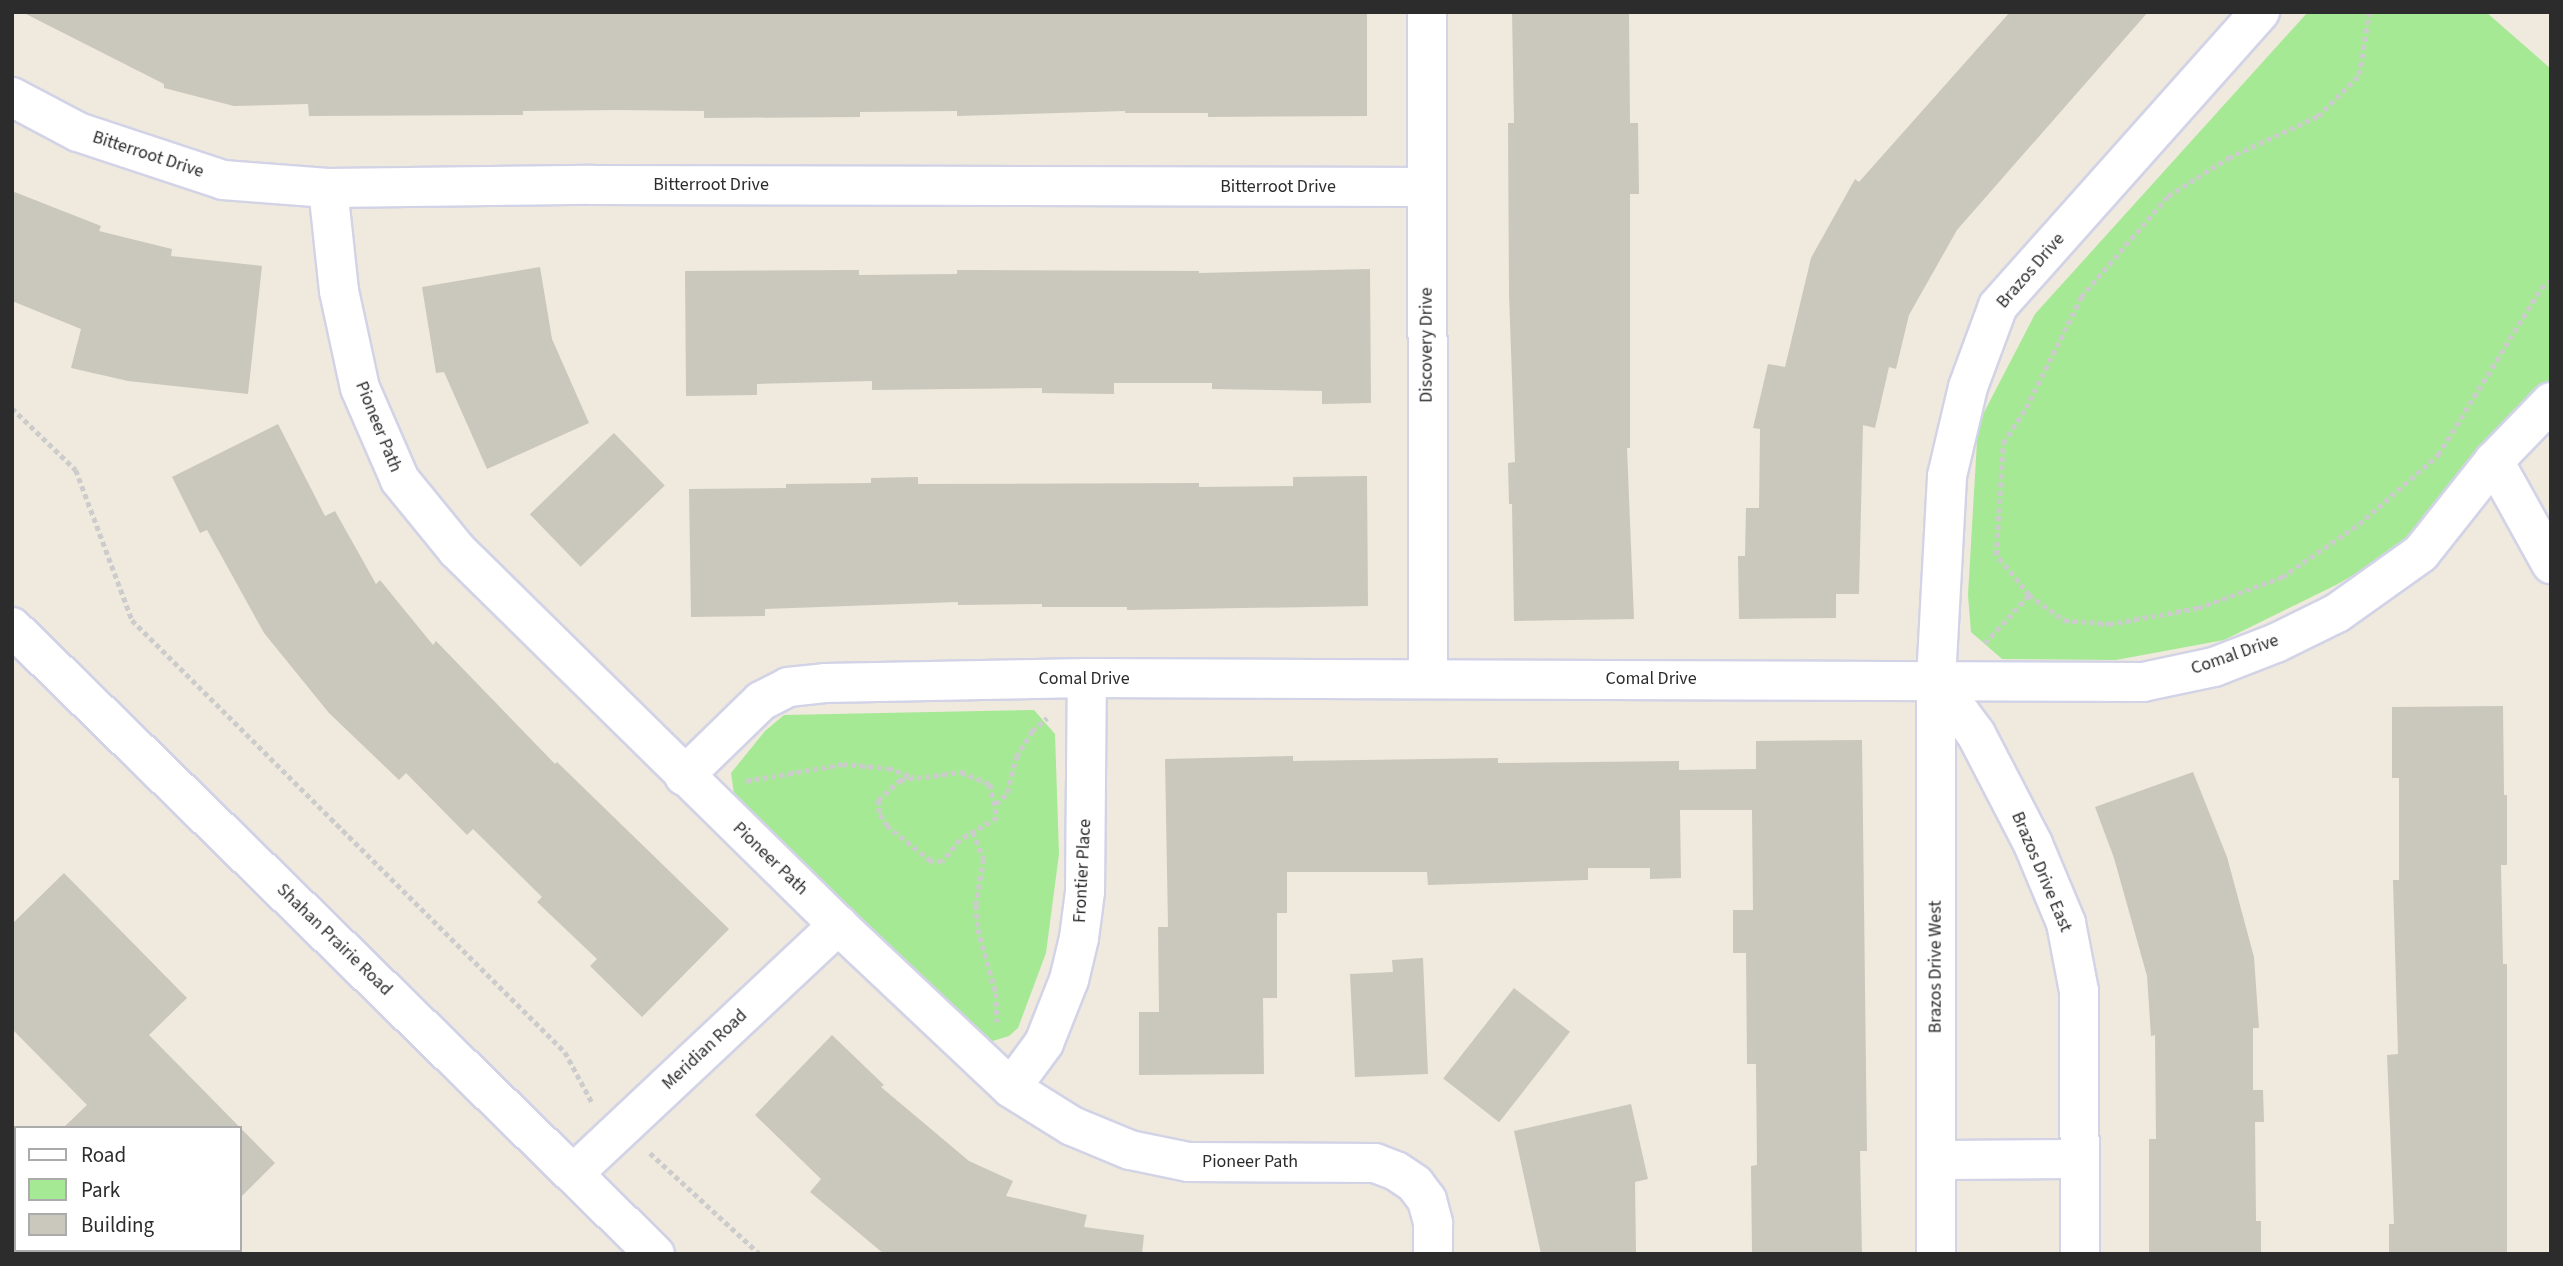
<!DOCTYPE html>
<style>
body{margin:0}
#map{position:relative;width:2563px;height:1266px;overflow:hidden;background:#efeadd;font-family:"Source Sans 3",sans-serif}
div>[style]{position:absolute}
.green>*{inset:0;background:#a5e995}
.building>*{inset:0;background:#cac7bd;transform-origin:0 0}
.path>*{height:4.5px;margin-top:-2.25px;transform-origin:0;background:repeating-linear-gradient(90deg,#ccc 0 5px,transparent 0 8.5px)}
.roads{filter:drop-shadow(2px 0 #d2d3e6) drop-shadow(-2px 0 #d2d3e6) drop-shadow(0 2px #d2d3e6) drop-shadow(0 -2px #d2d3e6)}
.street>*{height:38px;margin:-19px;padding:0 19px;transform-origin:19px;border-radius:19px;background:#fff}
.secondary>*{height:38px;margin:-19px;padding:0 19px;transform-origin:19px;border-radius:19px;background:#fff}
span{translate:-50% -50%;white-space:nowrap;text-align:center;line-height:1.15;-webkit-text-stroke:5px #fff;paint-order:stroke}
.street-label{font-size:18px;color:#2c2c2c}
.frame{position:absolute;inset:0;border:14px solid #2c2c2c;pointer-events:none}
.legend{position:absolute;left:14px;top:1126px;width:228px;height:126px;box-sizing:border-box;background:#fff;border:2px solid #ababab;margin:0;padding:9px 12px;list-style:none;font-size:21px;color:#2c2c2c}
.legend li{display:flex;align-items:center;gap:14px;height:35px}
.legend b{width:35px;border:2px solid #ababab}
</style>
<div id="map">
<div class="green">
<i style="clip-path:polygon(2308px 12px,2486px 12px,2551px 69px,2551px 379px,2445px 501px,2398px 549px,2336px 585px,2224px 640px,2116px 660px,2002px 659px,1971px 632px,1968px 595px,1978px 424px,2035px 314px)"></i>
<i style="clip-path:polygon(1034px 710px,1055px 734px,1059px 854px,1046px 953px,1018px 1028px,1009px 1036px,983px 1044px,734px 794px,731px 773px,765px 731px,784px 715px)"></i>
</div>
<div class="building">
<i style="clip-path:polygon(22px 12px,1367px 12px,1367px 116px,1208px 117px,1208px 113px,1125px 113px,1125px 111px,957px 116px,957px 111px,860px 112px,860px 117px,704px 118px,704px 111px,618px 110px,523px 111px,523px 115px,309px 116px,308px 104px,234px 106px,164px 88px,164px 84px)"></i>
<i style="clip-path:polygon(1512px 12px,1629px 12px,1630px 123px,1638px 123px,1639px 194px,1630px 194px,1630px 448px,1627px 448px,1634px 619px,1514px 621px,1512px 504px,1509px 504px,1508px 463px,1515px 462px,1509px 294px,1508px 123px,1514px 123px)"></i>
<i style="clip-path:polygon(2010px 12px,2148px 12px,1957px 230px,1909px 315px,1896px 369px,1889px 367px,1875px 428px,1863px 425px,1859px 594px,1836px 594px,1836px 618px,1739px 619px,1738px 556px,1745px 556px,1746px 508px,1759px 508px,1760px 429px,1753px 428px,1768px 364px,1785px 367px,1811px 258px,1855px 179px,1859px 182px)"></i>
<i style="clip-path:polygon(12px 191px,101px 226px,99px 231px,172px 249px,171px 256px,262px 266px,248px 394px,128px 381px,71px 368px,81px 329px,12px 301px)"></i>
<i style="clip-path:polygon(540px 267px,552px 339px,589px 423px,487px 469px,444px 372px,436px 373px,422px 287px)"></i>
<i style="clip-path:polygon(1370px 269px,1371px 403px,1322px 404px,1322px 391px,1212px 389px,1212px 383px,1114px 383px,1114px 394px,1042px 393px,1042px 388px,872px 390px,872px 381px,757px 384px,757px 395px,686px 396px,685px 271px,859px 270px,859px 275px,957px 274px,957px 270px,1199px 271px,1199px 273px)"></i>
<i style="clip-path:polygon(278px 424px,325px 516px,335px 511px,376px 584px,380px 580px,433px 645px,436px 641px,555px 764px,557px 762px,729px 929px,642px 1017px,590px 966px,597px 959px,537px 902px,542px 897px,473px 829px,467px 835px,406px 773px,399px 780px,329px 713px,264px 633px,207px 530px,200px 533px,172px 477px)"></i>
<i style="left:614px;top:433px;width:73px;height:117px;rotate:46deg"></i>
<i style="clip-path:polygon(1367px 476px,1368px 606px,1127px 610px,1127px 607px,1042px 607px,1042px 604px,958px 605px,958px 602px,765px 609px,765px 616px,691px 617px,689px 489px,786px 488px,786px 484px,871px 483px,871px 478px,918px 477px,918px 484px,1199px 483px,1199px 487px,1293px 486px,1293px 477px)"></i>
<i style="clip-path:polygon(2503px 706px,2504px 795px,2507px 795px,2507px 865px,2501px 865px,2503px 964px,2507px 964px,2507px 1254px,2389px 1254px,2389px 1224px,2394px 1224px,2387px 1055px,2398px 1054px,2393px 880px,2399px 880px,2399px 778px,2392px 778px,2392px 707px)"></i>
<i style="clip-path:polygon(1862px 740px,1867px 1151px,1860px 1151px,1862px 1254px,1752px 1254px,1751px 1166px,1757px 1165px,1756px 1064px,1747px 1064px,1746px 953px,1733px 953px,1733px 910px,1753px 910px,1752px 810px,1680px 810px,1681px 878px,1650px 879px,1650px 868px,1588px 868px,1588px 880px,1428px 885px,1427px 872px,1287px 872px,1287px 913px,1277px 913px,1277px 998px,1263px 998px,1264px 1074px,1139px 1075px,1139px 1012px,1159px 1012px,1158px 927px,1168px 927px,1165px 759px,1293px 756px,1293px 761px,1498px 758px,1498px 763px,1679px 761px,1679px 770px,1756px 769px,1756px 741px)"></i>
<i style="clip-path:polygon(2193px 772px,2227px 857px,2254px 957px,2259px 1028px,2253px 1028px,2253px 1090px,2263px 1090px,2264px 1122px,2255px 1122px,2256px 1221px,2261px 1221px,2261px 1254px,2149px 1254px,2149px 1139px,2156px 1139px,2155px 1035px,2151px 1036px,2147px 976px,2114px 858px,2095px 807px)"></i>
<i style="clip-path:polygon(64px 873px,187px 998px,149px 1035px,275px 1163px,240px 1198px,240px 1128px,63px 1128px,87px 1105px,12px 1029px,12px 924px)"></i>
<i style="clip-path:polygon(1423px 958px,1428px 1074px,1355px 1077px,1350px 974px,1393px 972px,1392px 960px)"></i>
<i style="left:1514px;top:988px;width:71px;height:115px;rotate:38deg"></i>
<i style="clip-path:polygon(832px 1035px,884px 1085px,881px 1087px,969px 1161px,1013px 1181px,1006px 1196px,1087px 1215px,1084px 1227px,1144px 1235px,1142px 1254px,884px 1254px,810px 1192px,821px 1179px,755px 1115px)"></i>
<i style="clip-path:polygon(1631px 1104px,1648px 1179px,1635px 1182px,1636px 1254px,1541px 1254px,1514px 1131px)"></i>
</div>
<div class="path">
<i style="left:12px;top:408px;width:89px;rotate:44.1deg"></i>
<i style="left:76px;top:470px;width:160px;rotate:69.5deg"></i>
<i style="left:132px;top:620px;width:612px;rotate:44.93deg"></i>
<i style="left:565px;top:1052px;width:59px;rotate:61.7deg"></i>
<i style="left:2029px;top:595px;width:52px;rotate:-129.5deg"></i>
<i style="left:1996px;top:555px;width:112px;rotate:-86.4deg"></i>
<i style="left:2003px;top:443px;width:42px;rotate:-56.7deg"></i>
<i style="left:2026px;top:408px;width:124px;rotate:-63.6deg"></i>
<i style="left:2081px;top:297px;width:133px;rotate:-49.3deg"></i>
<i style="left:2168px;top:196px;width:71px;rotate:-32.3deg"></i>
<i style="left:2228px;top:158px;width:99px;rotate:-25deg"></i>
<i style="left:2318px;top:116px;width:58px;rotate:-45deg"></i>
<i style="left:2359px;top:75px;width:64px;rotate:-81deg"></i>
<i style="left:1985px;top:643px;width:65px;rotate:-47.5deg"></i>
<i style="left:2029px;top:595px;width:43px;rotate:35.5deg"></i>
<i style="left:2064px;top:620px;width:45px;rotate:5.1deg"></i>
<i style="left:2109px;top:624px;width:90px;rotate:-10.2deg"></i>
<i style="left:2198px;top:608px;width:90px;rotate:-20.3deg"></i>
<i style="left:2282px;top:577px;width:93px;rotate:-34.5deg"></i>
<i style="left:2359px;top:524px;width:105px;rotate:-41.1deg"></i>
<i style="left:2438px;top:455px;width:196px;rotate:-58.3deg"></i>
<i style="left:2541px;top:288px;width:12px;rotate:-35deg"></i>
<i style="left:961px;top:772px;width:31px;rotate:22deg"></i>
<i style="left:990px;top:784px;width:35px;rotate:78deg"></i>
<i style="left:997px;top:818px;width:43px;rotate:149.3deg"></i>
<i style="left:960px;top:840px;width:28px;rotate:129deg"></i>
<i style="left:942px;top:862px;width:12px;rotate:-175deg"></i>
<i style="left:930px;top:861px;width:55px;rotate:-140.9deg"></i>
<i style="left:887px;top:826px;width:15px;rotate:-122deg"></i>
<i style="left:879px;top:813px;width:13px;rotate:-94deg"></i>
<i style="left:878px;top:800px;width:30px;rotate:-42deg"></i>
<i style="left:900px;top:780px;width:62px;rotate:-7.5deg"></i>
<i style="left:746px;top:781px;width:98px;rotate:-9.9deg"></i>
<i style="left:843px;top:764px;width:45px;rotate:5.1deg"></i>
<i style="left:888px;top:768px;width:27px;rotate:20deg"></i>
<i style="left:996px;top:804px;width:16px;rotate:-45deg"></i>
<i style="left:1007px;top:793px;width:37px;rotate:-76deg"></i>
<i style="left:1016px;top:757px;width:31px;rotate:-58deg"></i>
<i style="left:1032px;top:731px;width:20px;rotate:-41deg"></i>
<i style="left:973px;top:832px;width:29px;rotate:68deg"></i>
<i style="left:984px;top:859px;width:47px;rotate:99.9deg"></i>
<i style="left:976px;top:905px;width:24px;rotate:85deg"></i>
<i style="left:978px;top:929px;width:66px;rotate:74.3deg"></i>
<i style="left:996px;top:993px;width:29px;rotate:88deg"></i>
<i style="left:650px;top:1153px;width:149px;rotate:42.6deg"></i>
</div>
<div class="roads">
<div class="street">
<i style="left:1427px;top:12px;width:667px;rotate:89.91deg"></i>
<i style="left:12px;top:97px;width:75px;rotate:27.9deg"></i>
<i style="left:78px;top:132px;width:153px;rotate:18.3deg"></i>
<i style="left:223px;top:180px;width:105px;rotate:4.4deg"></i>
<i style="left:328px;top:188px;width:263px;rotate:-0.7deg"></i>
<i style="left:591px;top:185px;width:836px;rotate:0.14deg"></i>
<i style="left:328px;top:188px;width:104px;rotate:83.9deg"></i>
<i style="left:339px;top:291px;width:99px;rotate:77.8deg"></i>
<i style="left:360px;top:388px;width:100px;rotate:66.5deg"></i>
<i style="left:400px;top:480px;width:90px;rotate:50.8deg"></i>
<i style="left:457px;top:550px;width:535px;rotate:44.55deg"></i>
<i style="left:838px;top:925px;width:238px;rotate:43.3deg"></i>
<i style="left:1011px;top:1088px;width:72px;rotate:31.9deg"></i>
<i style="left:1072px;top:1126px;width:63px;rotate:22.5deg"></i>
<i style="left:1130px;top:1150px;width:59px;rotate:11.7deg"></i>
<i style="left:1188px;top:1162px;width:187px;rotate:0.3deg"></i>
<i style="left:1375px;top:1163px;width:22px;rotate:21deg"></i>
<i style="left:1396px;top:1171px;width:23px;rotate:34deg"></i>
<i style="left:1415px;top:1184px;width:20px;rotate:53deg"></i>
<i style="left:1427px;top:1200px;width:24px;rotate:75deg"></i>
<i style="left:1433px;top:1223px;width:31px;rotate:90deg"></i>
<i style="left:2494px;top:461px;width:118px;rotate:61deg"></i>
<i style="left:1936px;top:680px;width:67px;rotate:53.5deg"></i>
<i style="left:1976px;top:734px;width:124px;rotate:62.6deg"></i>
<i style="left:2033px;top:844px;width:86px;rotate:67.3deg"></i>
<i style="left:2066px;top:923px;width:69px;rotate:79.2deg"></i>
<i style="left:2079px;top:991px;width:263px;rotate:89.8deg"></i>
<i style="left:684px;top:776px;width:107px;rotate:-44.2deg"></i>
<i style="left:761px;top:701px;width:30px;rotate:-27deg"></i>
<i style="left:788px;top:687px;width:37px;rotate:-6deg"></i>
<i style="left:825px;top:683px;width:262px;rotate:-1.1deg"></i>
<i style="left:1087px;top:678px;width:1056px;rotate:0.22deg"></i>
<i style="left:2143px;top:682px;width:73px;rotate:-11.9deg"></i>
<i style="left:2214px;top:667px;width:66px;rotate:-21.2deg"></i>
<i style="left:2276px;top:643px;width:68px;rotate:-26.2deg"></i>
<i style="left:2337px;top:613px;width:103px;rotate:-35.5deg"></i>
<i style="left:2421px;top:553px;width:117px;rotate:-51.6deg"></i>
<i style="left:2494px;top:461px;width:82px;rotate:-46deg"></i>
<i style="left:1011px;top:1088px;width:56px;rotate:-53.7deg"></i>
<i style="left:1044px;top:1043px;width:68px;rotate:-68.4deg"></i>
<i style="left:1069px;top:980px;width:43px;rotate:-76.6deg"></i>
<i style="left:1079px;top:938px;width:46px;rotate:-82.6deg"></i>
<i style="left:1085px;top:892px;width:214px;rotate:-89.5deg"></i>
<i style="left:1936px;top:1160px;width:144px;rotate:-0.4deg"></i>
<i style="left:573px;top:1174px;width:364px;rotate:-43.2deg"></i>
<i style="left:1936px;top:1254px;width:574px;rotate:-90deg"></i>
<i style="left:1936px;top:680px;width:204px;rotate:-86.9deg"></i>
<i style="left:1947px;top:476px;width:91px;rotate:-76.7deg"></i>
<i style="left:1968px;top:387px;width:86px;rotate:-69.7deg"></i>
<i style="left:1998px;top:306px;width:394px;rotate:-48.3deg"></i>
</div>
<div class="secondary">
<i style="left:12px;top:627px;width:898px;rotate:44.28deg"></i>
</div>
</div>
<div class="street-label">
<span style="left:148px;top:155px;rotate:18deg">Bitterroot Drive</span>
<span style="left:711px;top:185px">Bitterroot Drive</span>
<span style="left:1278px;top:187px">Bitterroot Drive</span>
<span style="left:2031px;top:271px;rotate:-49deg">Brazos Drive</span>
<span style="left:1427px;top:345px;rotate:-90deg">Discovery Drive</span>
<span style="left:378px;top:427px;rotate:68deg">Pioneer Path</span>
<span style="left:2235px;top:655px;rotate:-19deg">Comal Drive</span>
<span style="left:1084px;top:679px">Comal Drive</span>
<span style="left:1651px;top:679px">Comal Drive</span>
<span style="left:770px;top:859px;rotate:44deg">Pioneer Path</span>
<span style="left:1083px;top:871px;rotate:-87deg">Frontier Place</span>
<span style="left:2041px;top:872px;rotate:67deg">Brazos Drive East</span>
<span style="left:334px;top:940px;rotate:44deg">Shahan Prairie Road</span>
<span style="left:1936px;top:967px;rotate:-90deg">Brazos Drive West</span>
<span style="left:705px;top:1050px;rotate:-43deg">Meridian Road</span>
<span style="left:1250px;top:1162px">Pioneer Path</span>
</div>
<div class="frame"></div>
<ul class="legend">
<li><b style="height:9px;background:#fff"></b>Road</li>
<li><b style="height:19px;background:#a5e995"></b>Park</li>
<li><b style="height:19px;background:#cac7bd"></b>Building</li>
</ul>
</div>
